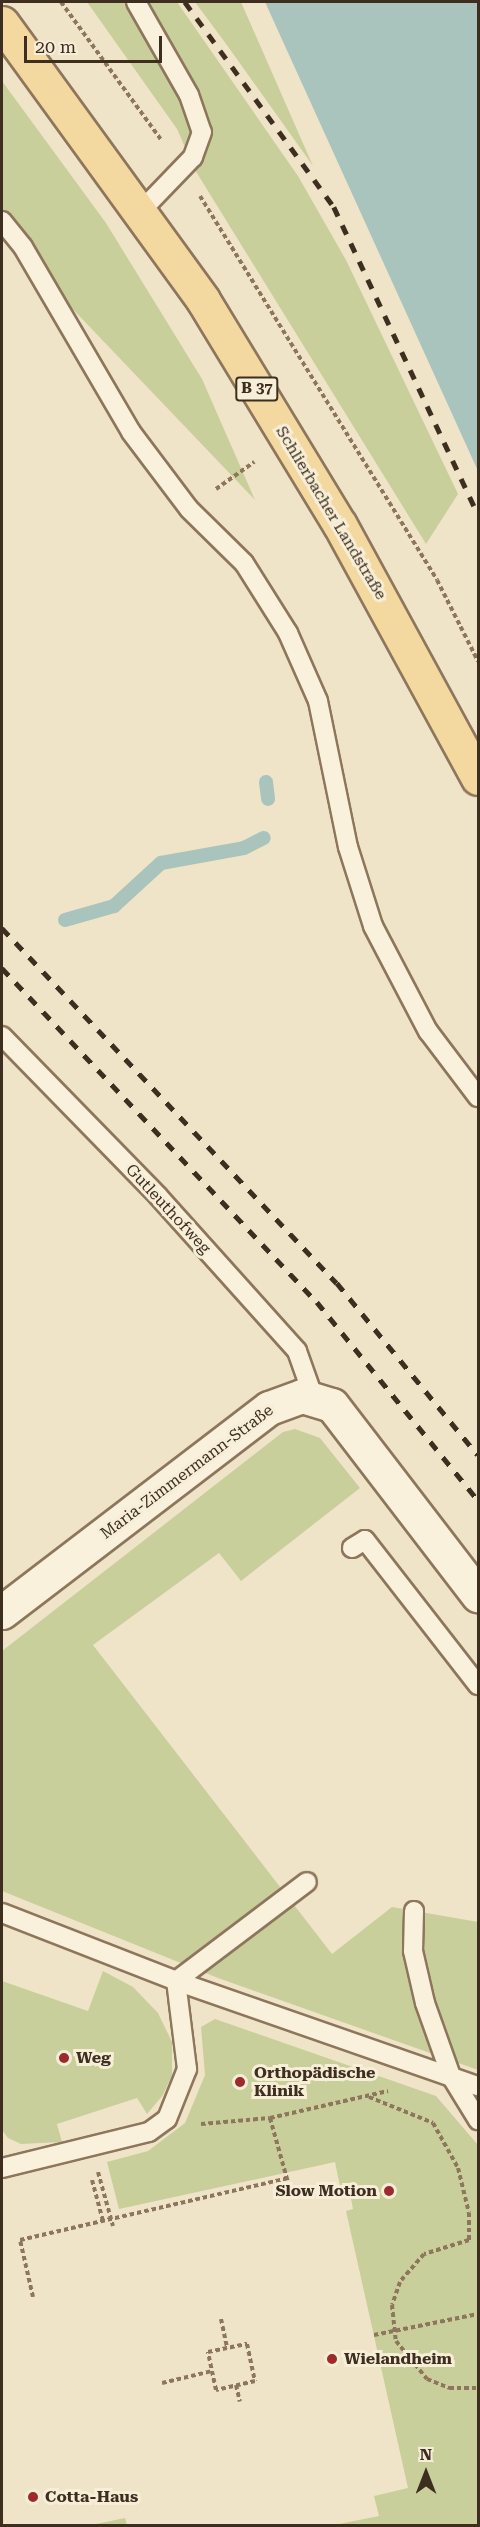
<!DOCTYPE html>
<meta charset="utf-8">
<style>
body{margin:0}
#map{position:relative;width:480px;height:2527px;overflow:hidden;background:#f0e4c8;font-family:"Roboto Serif",serif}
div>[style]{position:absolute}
.green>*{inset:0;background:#c9cf9b}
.water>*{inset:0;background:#a9c4bc}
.stream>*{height:14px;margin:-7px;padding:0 7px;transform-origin:7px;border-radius:7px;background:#a9c4bc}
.path>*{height:4px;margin-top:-2px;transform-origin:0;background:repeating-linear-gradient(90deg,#8d765c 0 4.5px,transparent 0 7.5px)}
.roads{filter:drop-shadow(2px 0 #8d765c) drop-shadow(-2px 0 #8d765c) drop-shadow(0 2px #8d765c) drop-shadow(0 -2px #8d765c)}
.service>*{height:18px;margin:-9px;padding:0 9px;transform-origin:9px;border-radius:9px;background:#faf1dc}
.minor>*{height:33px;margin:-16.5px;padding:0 16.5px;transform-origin:16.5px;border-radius:16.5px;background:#faf1dc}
.primary>*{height:33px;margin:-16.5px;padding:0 16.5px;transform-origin:16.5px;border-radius:16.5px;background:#f3d9a0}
.rail>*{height:4.5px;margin-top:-2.25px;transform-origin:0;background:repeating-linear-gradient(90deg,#3d2e20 0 10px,transparent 0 20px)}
.path-bridge>*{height:4px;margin-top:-2px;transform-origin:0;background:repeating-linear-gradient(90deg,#8d765c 0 4.5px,transparent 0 7.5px)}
.dots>*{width:16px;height:16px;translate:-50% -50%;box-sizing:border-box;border:3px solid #f7eed8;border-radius:50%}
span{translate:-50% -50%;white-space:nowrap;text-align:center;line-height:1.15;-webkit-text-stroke:6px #f7eed8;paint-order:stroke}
.shield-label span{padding:2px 4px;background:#f7eed8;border:2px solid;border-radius:4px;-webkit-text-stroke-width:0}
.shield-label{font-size:15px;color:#3d2e20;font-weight:700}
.street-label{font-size:16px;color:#3d2e20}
.poi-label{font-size:16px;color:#3d2e20;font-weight:700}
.left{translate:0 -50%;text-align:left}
.right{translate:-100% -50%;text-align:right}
.frame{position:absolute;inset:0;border:3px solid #3d2e20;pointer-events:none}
.north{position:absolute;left:396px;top:2443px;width:60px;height:60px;-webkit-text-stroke:4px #f7eed8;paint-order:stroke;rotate:0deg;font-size:16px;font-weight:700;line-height:24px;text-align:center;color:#3d2e20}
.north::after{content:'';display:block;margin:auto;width:21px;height:27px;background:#3d2e20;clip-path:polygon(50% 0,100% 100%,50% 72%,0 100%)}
.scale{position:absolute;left:24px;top:36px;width:138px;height:27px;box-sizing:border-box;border:3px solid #3d2e20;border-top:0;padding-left:8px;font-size:18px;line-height:21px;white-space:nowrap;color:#3d2e20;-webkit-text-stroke:4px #f7eed8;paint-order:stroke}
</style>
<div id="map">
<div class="green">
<i style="clip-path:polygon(87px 2px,177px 2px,298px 176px,346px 260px,458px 494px,426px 544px,195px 170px,177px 129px)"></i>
<i style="clip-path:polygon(195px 2px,241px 2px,313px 166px,229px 48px)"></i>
<i style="clip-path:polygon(2px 81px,106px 223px,202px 379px,255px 500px,2px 235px)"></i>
<i style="clip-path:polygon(295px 1429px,320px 1438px,360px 1488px,241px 1581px,219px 1553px,93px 1645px,332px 1954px,392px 1907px,478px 1922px,478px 2070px,218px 1978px,2px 1891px,2px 1651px,283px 1432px)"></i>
<i style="clip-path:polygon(103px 1971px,133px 1987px,158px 2013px,172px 2042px,172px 2075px,163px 2095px,147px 2114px,137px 2098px,57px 2124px,62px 2142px,21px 2144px,8px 2138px,2px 2130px,2px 1981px,88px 2011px)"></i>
<i style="clip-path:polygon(215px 2019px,436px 2096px,478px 2145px,478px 2525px,334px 2525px,379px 2516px,374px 2496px,408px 2488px,346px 2211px,353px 2209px,350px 2194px,342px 2196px,335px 2162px,119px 2209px,107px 2162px,148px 2151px,185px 2123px,205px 2075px,201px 2027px)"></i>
<i style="clip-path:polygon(125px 2518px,127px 2525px,91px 2525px)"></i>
</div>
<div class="water">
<i style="clip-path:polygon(265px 2px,478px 2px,478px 471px)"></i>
</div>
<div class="stream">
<i style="left:266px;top:782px;width:17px;rotate:83deg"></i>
<i style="left:65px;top:920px;width:51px;rotate:-15.9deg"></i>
<i style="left:114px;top:906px;width:64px;rotate:-42.5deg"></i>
<i style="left:161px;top:863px;width:84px;rotate:-10.2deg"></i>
<i style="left:244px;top:848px;width:22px;rotate:-27deg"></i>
</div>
<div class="path">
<i style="left:61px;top:2px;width:172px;rotate:54deg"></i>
<i style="left:200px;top:196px;width:451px;rotate:58.3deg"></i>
<i style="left:437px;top:580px;width:91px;rotate:63.2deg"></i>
<i style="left:216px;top:489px;width:47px;rotate:-35.4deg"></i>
<i style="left:369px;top:2097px;width:69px;rotate:22.1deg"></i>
<i style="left:433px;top:2123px;width:51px;rotate:60.9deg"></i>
<i style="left:458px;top:2168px;width:46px;rotate:76.3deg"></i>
<i style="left:469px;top:2213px;width:27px;rotate:90deg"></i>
<i style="left:469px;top:2240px;width:47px;rotate:162.7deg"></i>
<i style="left:424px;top:2254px;width:37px;rotate:131deg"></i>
<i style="left:400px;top:2282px;width:24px;rotate:109deg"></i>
<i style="left:392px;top:2305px;width:36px;rotate:84deg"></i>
<i style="left:396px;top:2341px;width:49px;rotate:50.8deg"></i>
<i style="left:427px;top:2379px;width:24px;rotate:22deg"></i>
<i style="left:449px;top:2388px;width:29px"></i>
<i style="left:270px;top:2118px;width:71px;rotate:74.4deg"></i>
<i style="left:201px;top:2124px;width:69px;rotate:-5deg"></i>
<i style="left:270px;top:2118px;width:121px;rotate:-12.9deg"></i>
<i style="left:92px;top:2180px;width:42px;rotate:75deg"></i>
<i style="left:33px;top:2297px;width:58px;rotate:-102.8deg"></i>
<i style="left:20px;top:2240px;width:275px;rotate:-13deg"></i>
<i style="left:221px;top:2319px;width:30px;rotate:78deg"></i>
<i style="left:374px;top:2335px;width:106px;rotate:-11.4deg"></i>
<i style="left:247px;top:2344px;width:38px;rotate:78deg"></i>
<i style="left:255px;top:2381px;width:40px;rotate:167deg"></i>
<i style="left:216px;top:2390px;width:39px;rotate:-102deg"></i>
<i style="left:208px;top:2352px;width:40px;rotate:-12deg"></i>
<i style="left:162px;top:2383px;width:51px;rotate:-13.5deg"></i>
<i style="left:236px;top:2385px;width:17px;rotate:77deg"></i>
</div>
<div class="roads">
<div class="service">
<i style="left:136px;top:2px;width:107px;rotate:60.3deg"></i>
<i style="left:189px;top:95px;width:39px;rotate:71deg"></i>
<i style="left:202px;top:132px;width:27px;rotate:110deg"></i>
<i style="left:193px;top:157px;width:75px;rotate:133.9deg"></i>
<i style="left:2px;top:221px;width:33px;rotate:51deg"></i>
<i style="left:23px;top:247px;width:214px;rotate:59.7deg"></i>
<i style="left:131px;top:432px;width:96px;rotate:53deg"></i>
<i style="left:189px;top:509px;width:77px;rotate:44.5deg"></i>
<i style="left:244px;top:563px;width:83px;rotate:57.8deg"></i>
<i style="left:288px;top:633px;width:74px;rotate:66.2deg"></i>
<i style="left:318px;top:701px;width:149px;rotate:78.4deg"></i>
<i style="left:348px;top:847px;width:83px;rotate:72.4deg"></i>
<i style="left:373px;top:926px;width:119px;rotate:62.4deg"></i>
<i style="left:428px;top:1031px;width:83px;rotate:52.9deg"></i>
<i style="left:2px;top:1036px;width:223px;rotate:45.7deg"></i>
<i style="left:158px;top:1196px;width:208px;rotate:48.1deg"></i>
<i style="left:297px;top:1351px;width:48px;rotate:70.4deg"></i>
<i style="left:352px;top:1548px;width:15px;rotate:-32deg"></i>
<i style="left:365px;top:1540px;width:184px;rotate:52.1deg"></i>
<i style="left:414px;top:1911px;width:40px;rotate:91.4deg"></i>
<i style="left:413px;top:1951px;width:53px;rotate:77deg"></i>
<i style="left:425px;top:2003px;width:77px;rotate:70.4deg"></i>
<i style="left:451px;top:2076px;width:52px;rotate:58.5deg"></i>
<i style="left:2px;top:1913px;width:187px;rotate:21.3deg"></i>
<i style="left:176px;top:1981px;width:320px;rotate:19.2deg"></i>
<i style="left:176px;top:1981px;width:164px;rotate:-37.1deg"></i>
<i style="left:2px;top:2168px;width:151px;rotate:-13.8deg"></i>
<i style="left:149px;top:2132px;width:22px;rotate:-36deg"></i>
<i style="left:167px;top:2119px;width:54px;rotate:-68.2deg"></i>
<i style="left:187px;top:2069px;width:89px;rotate:-97.1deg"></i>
</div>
<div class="minor">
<i style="left:2px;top:1612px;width:336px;rotate:-37.4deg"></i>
<i style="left:269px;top:1408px;width:35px;rotate:-20deg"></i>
<i style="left:302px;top:1396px;width:31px;rotate:17deg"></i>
<i style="left:332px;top:1405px;width:240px;rotate:52.5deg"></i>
</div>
<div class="primary">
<i style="left:2px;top:23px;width:342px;rotate:54deg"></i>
<i style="left:203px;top:300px;width:263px;rotate:58.7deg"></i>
<i style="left:340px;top:525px;width:288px;rotate:61.4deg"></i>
</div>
</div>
<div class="rail">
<i style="left:185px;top:2px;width:253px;rotate:54deg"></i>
<i style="left:334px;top:207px;width:340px;rotate:64.9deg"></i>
<i style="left:2px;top:928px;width:488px;rotate:46.7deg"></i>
<i style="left:337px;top:1283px;width:222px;rotate:50.7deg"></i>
<i style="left:2px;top:968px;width:459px;rotate:46.7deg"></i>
<i style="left:317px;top:1302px;width:255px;rotate:50.9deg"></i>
</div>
<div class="path-bridge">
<i style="left:98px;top:2172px;width:56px;rotate:74.5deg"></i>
</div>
<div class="dots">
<i style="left:64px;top:2058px;background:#9e2a2b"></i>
<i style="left:240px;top:2082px;background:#9e2a2b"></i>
<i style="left:389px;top:2191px;background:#9e2a2b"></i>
<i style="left:332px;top:2359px;background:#9e2a2b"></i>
<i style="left:33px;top:2497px;background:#9e2a2b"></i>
</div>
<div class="shield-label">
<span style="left:257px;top:389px">B 37</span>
</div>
<div class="street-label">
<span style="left:331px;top:513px;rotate:59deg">Schlierbacher Landstraße</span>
<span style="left:168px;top:1209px;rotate:47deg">Gutleuthofweg</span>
<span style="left:187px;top:1472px;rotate:-37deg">Maria-Zimmermann-Straße</span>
</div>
<div class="poi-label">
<span class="left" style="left:76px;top:2058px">Weg</span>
<span class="left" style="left:254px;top:2082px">Orthopädische<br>Klinik</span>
<span class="right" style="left:377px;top:2191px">Slow Motion</span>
<span class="left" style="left:344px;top:2359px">Wielandheim</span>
<span class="left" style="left:45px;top:2497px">Cotta-Haus</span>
</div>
<div class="frame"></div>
<div class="north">N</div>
<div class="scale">20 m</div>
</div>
